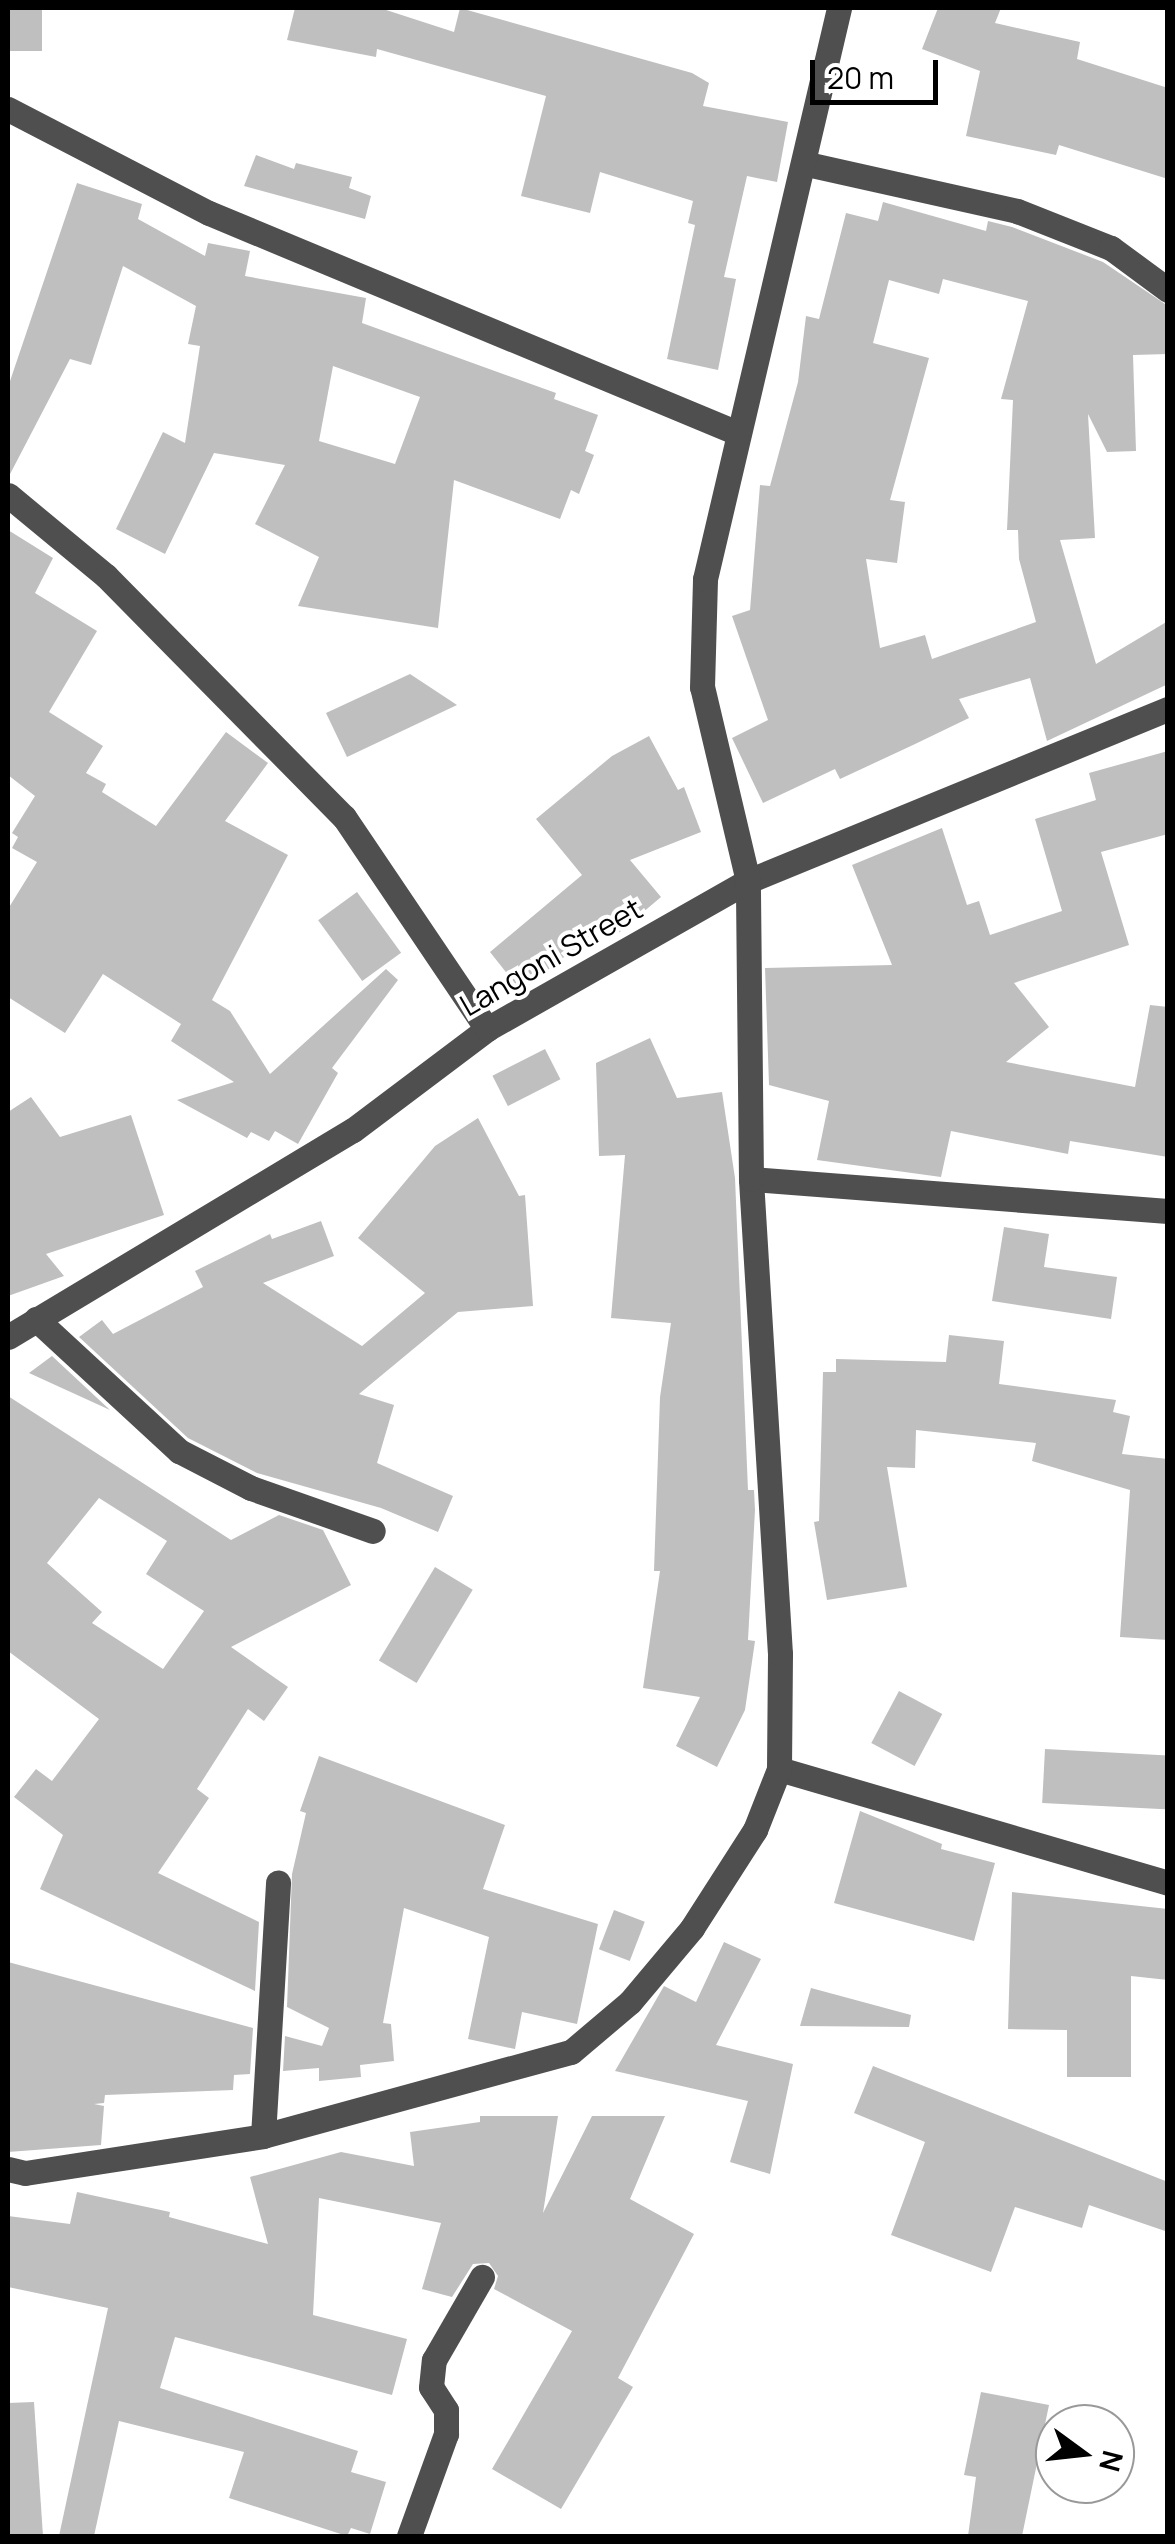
<!DOCTYPE html>
<style>
body{margin:0}
#map{position:relative;width:1175px;height:2544px;overflow:hidden;background:#fff;font-family:Manrope,sans-serif}
div>[style]{position:absolute}
.building>*{inset:0;background:#bfbfbf;transform-origin:0 0}
.minor>*{height:25px;margin:-12.5px;padding:0 12.5px;transform-origin:12.5px;border-radius:12.5px;background:#4f4f4f}
span{translate:-50% -50%;white-space:nowrap;text-align:center;line-height:1.15;-webkit-text-stroke:8px #fff;paint-order:stroke}
.street-label{font-size:30px;color:#000}
.frame{position:absolute;inset:0;border:10px solid #000;pointer-events:none}
.north{position:absolute;left:1035px;top:2404px;width:100px;height:100px;box-sizing:border-box;background:#fff;border:2px solid #999;border-radius:50%;rotate:105deg;font-size:28px;font-weight:700;line-height:40px;text-align:center;color:#000}
.north::after{content:'';display:block;margin:auto;width:35px;height:45px;background:#000;clip-path:polygon(50% 0,100% 100%,50% 72%,0 100%)}
.scale{position:absolute;left:810px;top:60px;width:128px;height:45px;box-sizing:border-box;border:5px solid #000;border-top:0;padding-left:12px;font-size:30px;line-height:35px;white-space:nowrap;color:#000;-webkit-text-stroke:8px #fff;paint-order:stroke}
</style>
<div id="map">
<div class="building">
<i style="left:8px;top:8px;width:34px;height:43px"></i>
<i style="clip-path:polygon(295px 8px,380px 8px,454px 32px,460px 8px,692px 73px,709px 83px,703px 106px,788px 122px,777px 182px,747px 176px,724px 277px,736px 279px,718px 370px,667px 359px,695px 225px,688px 223px,693px 201px,600px 172px,590px 213px,521px 196px,546px 96px,377px 49px,376px 57px,287px 40px)"></i>
<i style="clip-path:polygon(938px 8px,1001px 8px,995px 23px,1080px 42px,1077px 59px,1168px 88px,1168px 179px,1059px 145px,1056px 155px,966px 136px,980px 71px,922px 49px)"></i>
<i style="clip-path:polygon(256px 155px,294px 169px,296px 163px,352px 177px,349px 188px,371px 196px,365px 219px,244px 186px)"></i>
<i style="clip-path:polygon(evenodd,77px 183px,142px 204px,138px 219px,205px 256px,208px 243px,250px 251px,245px 276px,366px 298px,362px 323px,556px 393px,554px 399px,598px 415px,585px 451px,594px 455px,579px 494px,571px 490px,560px 519px,454px 480px,438px 628px,298px 606px,319px 557px,255px 524px,285px 465px,214px 453px,165px 554px,116px 529px,163px 432px,185px 443px,200px 346px,188px 344px,196px 306px,123px 266px,91px 365px,70px 359px,8px 478px,8px 387px,77px 183px,333px 366px,420px 397px,395px 464px,319px 441px,333px 366px)"></i>
<i style="clip-path:polygon(evenodd,883px 202px,986px 231px,988px 221px,1012px 227px,1103px 262px,1168px 306px,1168px 354px,1133px 355px,1136px 451px,1107px 452px,1088px 414px,1095px 538px,1060px 540px,1096px 664px,1168px 621px,1168px 684px,1047px 741px,1030px 678px,959px 699px,969px 718px,913px 745px,840px 779px,835px 769px,763px 803px,732px 738px,768px 720px,732px 616px,750px 610px,760px 485px,770px 486px,798px 382px,806px 316px,819px 319px,846px 213px,878px 221px,883px 202px,943px 279px,1028px 301px,1001px 399px,1013px 400px,1007px 530px,1018px 530px,1019px 559px,1036px 622px,932px 659px,925px 635px,880px 648px,866px 559px,897px 563px,905px 502px,890px 500px,929px 358px,873px 343px,889px 280px,939px 294px,943px 279px)"></i>
<i style="clip-path:polygon(8px 530px,53px 558px,35px 593px,97px 631px,49px 712px,103px 746px,86px 773px,106px 784px,102px 792px,156px 826px,226px 732px,268px 763px,225px 821px,288px 855px,212px 1000px,230px 1011px,270px 1074px,386px 969px,398px 980px,332px 1068px,338px 1073px,298px 1144px,275px 1131px,269px 1141px,251px 1132px,247px 1138px,177px 1100px,234px 1082px,171px 1041px,181px 1024px,103px 974px,65px 1033px,8px 997px,8px 909px,37px 862px,12px 848px,18px 837px,12px 833px,35px 796px,8px 775px)"></i>
<i style="clip-path:polygon(410px 674px,457px 705px,347px 757px,326px 713px)"></i>
<i style="clip-path:polygon(649px 736px,678px 790px,684px 787px,701px 832px,630px 860px,661px 897px,615px 936px,606px 924px,521px 991px,490px 952px,582px 875px,536px 819px,612px 756px)"></i>
<i style="clip-path:polygon(1168px 751px,1168px 834px,1101px 852px,1129px 945px,1014px 983px,1049px 1027px,1006px 1062px,1135px 1087px,1150px 1005px,1168px 1007px,1168px 1157px,1070px 1141px,1068px 1154px,951px 1131px,941px 1177px,817px 1160px,829px 1101px,769px 1085px,765px 968px,892px 965px,852px 865px,942px 828px,967px 905px,979px 901px,990px 935px,1062px 911px,1035px 819px,1096px 800px,1089px 773px)"></i>
<i style="left:357px;top:892px;width:75px;height:48px;rotate:54deg"></i>
<i style="clip-path:polygon(650px 1038px,677px 1098px,722px 1092px,735px 1178px,748px 1490px,754px 1490px,755px 1510px,748px 1640px,755px 1641px,745px 1710px,717px 1767px,676px 1746px,700px 1697px,643px 1688px,660px 1571px,654px 1571px,660px 1397px,671px 1323px,611px 1318px,625px 1155px,599px 1156px,596px 1063px)"></i>
<i style="left:545px;top:1049px;width:34px;height:59px;rotate:63deg"></i>
<i style="clip-path:polygon(31px 1097px,60px 1137px,131px 1115px,164px 1215px,46px 1254px,64px 1276px,8px 1296px,8px 1112px)"></i>
<i style="clip-path:polygon(478px 1118px,519px 1196px,525px 1195px,533px 1306px,458px 1312px,359px 1394px,394px 1405px,377px 1463px,453px 1496px,438px 1532px,381px 1508px,257px 1473px,188px 1438px,79px 1337px,102px 1320px,113px 1334px,203px 1287px,195px 1271px,270px 1234px,272px 1239px,321px 1221px,334px 1256px,263px 1283px,362px 1346px,425px 1293px,358px 1238px,435px 1146px)"></i>
<i style="clip-path:polygon(1004px 1227px,1049px 1234px,1044px 1267px,1117px 1277px,1111px 1319px,992px 1301px)"></i>
<i style="clip-path:polygon(949px 1335px,1004px 1341px,999px 1384px,1116px 1400px,1113px 1412px,1130px 1416px,1122px 1454px,1168px 1459px,1168px 1640px,1120px 1637px,1130px 1490px,1032px 1461px,1036px 1443px,916px 1430px,915px 1468px,887px 1467px,907px 1587px,827px 1600px,814px 1522px,819px 1521px,823px 1372px,836px 1372px,836px 1359px,946px 1362px)"></i>
<i style="clip-path:polygon(52px 1356px,110px 1410px,29px 1373px)"></i>
<i style="clip-path:polygon(evenodd,8px 1396px,231px 1540px,279px 1515px,323px 1530px,351px 1585px,231px 1647px,288px 1687px,264px 1721px,248px 1709px,197px 1789px,209px 1798px,158px 1873px,259px 1922px,255px 1991px,40px 1889px,63px 1835px,14px 1797px,36px 1769px,52px 1781px,99px 1719px,8px 1651px,8px 1396px,99px 1498px,167px 1541px,146px 1574px,204px 1611px,163px 1669px,92px 1623px,102px 1612px,47px 1563px,99px 1498px)"></i>
<i style="left:435px;top:1567px;width:44px;height:109px;rotate:31deg"></i>
<i style="left:899px;top:1691px;width:49px;height:59px;rotate:28deg"></i>
<i style="left:1045px;top:1749px;width:123px;height:54px;rotate:3deg"></i>
<i style="clip-path:polygon(319px 1756px,505px 1825px,483px 1889px,598px 1924px,577px 2024px,522px 2012px,515px 2049px,468px 2039px,489px 1937px,404px 1908px,383px 2023px,391px 2024px,394px 2061px,360px 2065px,361px 2077px,319px 2081px,319px 2068px,283px 2071px,285px 2036px,322px 2046px,329px 2028px,287px 2007px,292px 1874px,306px 1813px,300px 1811px)"></i>
<i style="clip-path:polygon(860px 1811px,942px 1844px,941px 1849px,995px 1863px,974px 1941px,834px 1903px)"></i>
<i style="clip-path:polygon(1012px 1892px,1168px 1909px,1168px 1980px,1131px 1976px,1131px 2077px,1067px 2077px,1067px 2030px,1008px 2029px)"></i>
<i style="left:614px;top:1910px;width:33px;height:42px;rotate:21deg"></i>
<i style="clip-path:polygon(724px 1942px,761px 1959px,716px 2045px,793px 2064px,770px 2174px,730px 2162px,748px 2101px,615px 2071px,664px 1986px,696px 2002px)"></i>
<i style="clip-path:polygon(8px 1962px,253px 2028px,250px 2074px,234px 2075px,233px 2090px,105px 2095px,104px 2103px,94px 2104px,104px 2106px,101px 2145px,8px 2152px)"></i>
<i style="clip-path:polygon(811px 1988px,911px 2015px,909px 2027px,800px 2026px)"></i>
<i style="clip-path:polygon(873px 2066px,1168px 2182px,1168px 2232px,1089px 2205px,1082px 2228px,1015px 2207px,991px 2272px,891px 2235px,925px 2142px,854px 2113px)"></i>
<i style="clip-path:polygon(480px 2116px,558px 2116px,543px 2213px,592px 2116px,665px 2116px,630px 2199px,694px 2234px,618px 2378px,633px 2387px,561px 2509px,492px 2469px,572px 2331px,494px 2289px,498px 2276px,489px 2263px,473px 2264px,452px 2297px,422px 2289px,441px 2223px,319px 2198px,313px 2315px,407px 2339px,392px 2395px,175px 2337px,160px 2388px,358px 2451px,351px 2472px,386px 2482px,370px 2534px,351px 2528px,347px 2536px,229px 2498px,244px 2452px,119px 2421px,94px 2536px,59px 2536px,108px 2308px,8px 2287px,8px 2216px,70px 2224px,77px 2192px,170px 2212px,169px 2217px,268px 2244px,250px 2177px,341px 2152px,414px 2166px,410px 2132px,480px 2122px)"></i>
<i style="clip-path:polygon(981px 2392px,1049px 2405px,1022px 2536px,968px 2536px,976px 2477px,964px 2475px)"></i>
<i style="clip-path:polygon(34px 2402px,43px 2536px,8px 2536px,8px 2403px)"></i>
</div>
<div class="minor">
<i style="left:8px;top:109px;width:226px;rotate:27.4deg"></i>
<i style="left:209px;top:213px;width:570px;rotate:22.6deg"></i>
<i style="left:807px;top:164px;width:215px;rotate:12.6deg"></i>
<i style="left:1017px;top:211px;width:101px;rotate:21.5deg"></i>
<i style="left:1111px;top:248px;width:71px;rotate:36.4deg"></i>
<i style="left:8px;top:495px;width:127px;rotate:39.6deg"></i>
<i style="left:106px;top:576px;width:339px;rotate:45.4deg"></i>
<i style="left:344px;top:817px;width:256px;rotate:56deg"></i>
<i style="left:751px;top:1179px;width:418px;rotate:4.4deg"></i>
<i style="left:36px;top:1319px;width:195px;rotate:42.7deg"></i>
<i style="left:179px;top:1451px;width:81px;rotate:27.2deg"></i>
<i style="left:251px;top:1488px;width:129px;rotate:19.4deg"></i>
<i style="left:8px;top:1337px;width:402px;rotate:-31deg"></i>
<i style="left:353px;top:1130px;width:168px;rotate:-37deg"></i>
<i style="left:487px;top:1029px;width:300px;rotate:-29.6deg"></i>
<i style="left:748px;top:881px;width:454px;rotate:-22.3deg"></i>
<i style="left:779px;top:1769px;width:405px;rotate:16.3deg"></i>
<i style="left:263px;top:2136px;width:254px;rotate:-86.6deg"></i>
<i style="left:8px;top:2169px;width:17px;rotate:13deg"></i>
<i style="left:25px;top:2173px;width:241px;rotate:-8.8deg"></i>
<i style="left:263px;top:2136px;width:319px;rotate:-15.3deg"></i>
<i style="left:571px;top:2052px;width:77px;rotate:-40.3deg"></i>
<i style="left:630px;top:2002px;width:97px;rotate:-50deg"></i>
<i style="left:692px;top:1928px;width:117px;rotate:-57.3deg"></i>
<i style="left:755px;top:1830px;width:66px;rotate:-68.5deg"></i>
<i style="left:779px;top:1769px;width:115px;rotate:-89.5deg"></i>
<i style="left:780px;top:1654px;width:476px;rotate:-93.5deg"></i>
<i style="left:751px;top:1179px;width:298px;rotate:-90.6deg"></i>
<i style="left:748px;top:881px;width:199px;rotate:-103.3deg"></i>
<i style="left:702px;top:687px;width:108px;rotate:-88.4deg"></i>
<i style="left:705px;top:579px;width:587px;rotate:-76.79deg"></i>
<i style="left:409px;top:2536px;width:109px;rotate:-70.1deg"></i>
<i style="left:446px;top:2434px;width:24px;rotate:-90deg"></i>
<i style="left:446px;top:2410px;width:27px;rotate:-123deg"></i>
<i style="left:431px;top:2387px;width:27px;rotate:-84deg"></i>
<i style="left:434px;top:2360px;width:96px;rotate:-60deg"></i>
</div>
<div class="street-label">
<span style="left:551px;top:957px;rotate:-30deg">Langoni Street</span>
</div>
<div class="frame"></div>
<div class="north">N</div>
<div class="scale">20 m</div>
</div>
